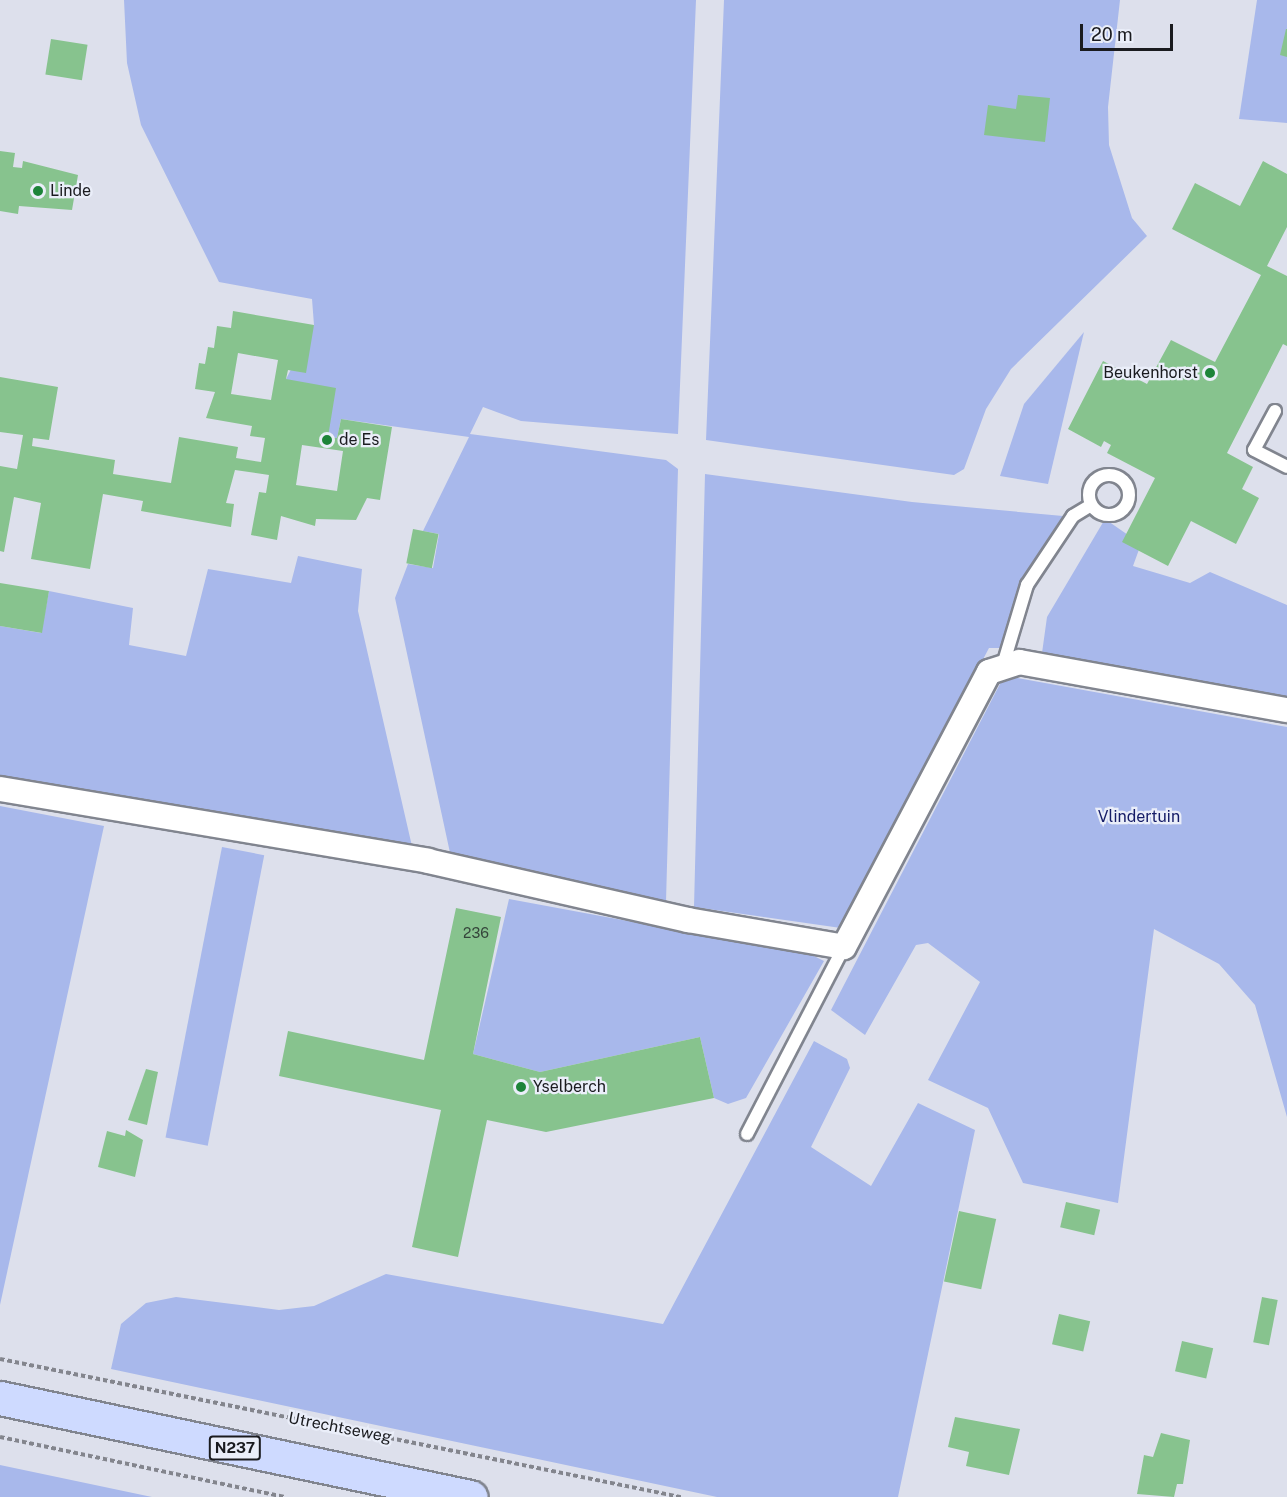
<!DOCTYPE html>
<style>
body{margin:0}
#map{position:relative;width:1287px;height:1497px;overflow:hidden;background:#dde0ec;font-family:"Public Sans",sans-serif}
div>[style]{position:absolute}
.green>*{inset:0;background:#a8b8eb;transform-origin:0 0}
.building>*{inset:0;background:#87c38e;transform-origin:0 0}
.path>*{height:4px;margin-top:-2px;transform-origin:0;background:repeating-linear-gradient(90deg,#83858d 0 4.5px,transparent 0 7.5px)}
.roads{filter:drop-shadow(2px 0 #81858f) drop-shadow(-2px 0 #81858f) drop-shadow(0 2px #81858f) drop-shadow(0 -2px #81858f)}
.lane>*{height:12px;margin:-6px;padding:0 6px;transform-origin:6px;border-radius:6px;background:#fff}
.lane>.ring{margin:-6px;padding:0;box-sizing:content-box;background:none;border:12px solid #fff;border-radius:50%}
.street>*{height:24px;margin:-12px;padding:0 12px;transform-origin:12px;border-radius:12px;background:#fff}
.primary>*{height:33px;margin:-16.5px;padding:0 16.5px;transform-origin:16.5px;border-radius:16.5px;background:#cedaff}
.dots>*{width:16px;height:16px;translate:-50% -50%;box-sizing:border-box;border:3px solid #eaeef9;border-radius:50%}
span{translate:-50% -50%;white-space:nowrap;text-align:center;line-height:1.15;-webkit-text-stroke:4.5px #eaeef9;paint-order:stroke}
.number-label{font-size:14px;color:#35453b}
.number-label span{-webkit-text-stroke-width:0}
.shield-label span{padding:2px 4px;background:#eaeef9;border:2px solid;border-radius:4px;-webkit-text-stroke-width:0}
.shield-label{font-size:15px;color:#1a1b1f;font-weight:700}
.poi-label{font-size:16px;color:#1a1b1f}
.left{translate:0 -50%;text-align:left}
.right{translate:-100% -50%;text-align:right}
.park-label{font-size:16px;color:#151c67}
.street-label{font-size:16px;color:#1a1b1f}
.scale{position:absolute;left:1080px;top:24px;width:93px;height:27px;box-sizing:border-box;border:3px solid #1a1b1f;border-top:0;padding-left:8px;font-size:18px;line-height:21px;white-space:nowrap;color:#1a1b1f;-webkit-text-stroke:4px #eaeef9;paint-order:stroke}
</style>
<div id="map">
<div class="green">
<i style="clip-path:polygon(124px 0,696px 0,678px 434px,521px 421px,483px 407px,470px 434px,666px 460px,678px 469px,666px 902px,452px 862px,395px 598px,408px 564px,433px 568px,439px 534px,423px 531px,469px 437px,341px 419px,337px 438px,328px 437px,286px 379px,314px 325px,312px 299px,219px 282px,141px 125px,127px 63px)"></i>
<i style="clip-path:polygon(724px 0,1120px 0,1108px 107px,1109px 145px,1132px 218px,1147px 236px,1011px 369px,986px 409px,964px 469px,954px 475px,706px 440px)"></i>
<i style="clip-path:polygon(1257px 0,1287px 0,1287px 123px,1239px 119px)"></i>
<i style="clip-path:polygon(1084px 332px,1048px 484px,1000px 476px,1024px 404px)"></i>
<i style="clip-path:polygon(705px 474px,912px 502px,1063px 516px,1027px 576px,1004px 648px,989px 648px,841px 928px,694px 907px)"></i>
<i style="clip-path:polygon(1105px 519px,1141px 544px,1133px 566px,1190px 583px,1210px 572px,1287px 605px,1287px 701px,1042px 653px,1047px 617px)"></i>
<i style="clip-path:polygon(298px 556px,362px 569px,358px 611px,414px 855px,0 780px,0 626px,41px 633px,49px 591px,133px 608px,129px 645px,186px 656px,208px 569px,291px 583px)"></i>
<i style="clip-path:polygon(1012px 677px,1287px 727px,1287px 1117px,1255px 1005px,1219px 964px,1154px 929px,1118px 1203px,1023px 1183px,988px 1108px,928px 1080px,980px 982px,928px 943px,916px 945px,865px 1035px,831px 1010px,1001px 682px)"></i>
<i style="clip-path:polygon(0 806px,104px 826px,0 1305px)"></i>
<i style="left:222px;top:847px;width:43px;height:296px;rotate:11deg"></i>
<i style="clip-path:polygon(509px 899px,812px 955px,824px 961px,746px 1098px,728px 1104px,714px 1098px,700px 1037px,540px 1072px,473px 1054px)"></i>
<i style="clip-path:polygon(814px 1041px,847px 1059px,850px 1068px,811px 1147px,871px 1186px,918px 1103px,975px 1130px,898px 1497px,717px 1497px,111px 1369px,121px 1324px,146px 1303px,176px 1297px,279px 1310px,314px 1306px,386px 1274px,663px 1324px)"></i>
<i style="clip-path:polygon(0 1465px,152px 1497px,0 1497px)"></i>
</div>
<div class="building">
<i style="clip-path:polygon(1286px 29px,1287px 29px,1287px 57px,1280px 55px)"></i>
<i style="left:51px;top:39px;width:37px;height:36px;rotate:9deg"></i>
<i style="clip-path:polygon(1018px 95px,1050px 98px,1045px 142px,984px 135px,988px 105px,1016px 109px)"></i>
<i style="clip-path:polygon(0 151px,15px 153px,13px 167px,22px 168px,23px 161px,78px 175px,72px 210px,19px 206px,18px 214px,0 211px)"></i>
<i style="clip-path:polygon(1263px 161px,1287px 174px,1287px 227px,1267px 266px,1287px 276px,1287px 346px,1283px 344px,1227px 453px,1253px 467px,1242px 489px,1259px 498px,1236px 544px,1191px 521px,1168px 566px,1122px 542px,1155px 478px,1107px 453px,1111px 445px,1104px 441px,1101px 447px,1068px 429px,1103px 361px,1147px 384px,1171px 340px,1215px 362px,1261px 275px,1172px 229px,1195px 183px,1240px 206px)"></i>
<i style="clip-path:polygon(evenodd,233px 311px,314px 325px,306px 373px,288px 370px,286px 379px,336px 388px,328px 437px,337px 438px,341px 419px,392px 427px,380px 500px,367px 498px,356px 520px,316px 519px,315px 526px,281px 516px,277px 540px,251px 535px,259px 492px,266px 493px,269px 475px,235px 470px,226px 503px,234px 504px,231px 527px,141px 511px,143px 501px,103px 494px,90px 569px,31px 559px,41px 503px,14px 497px,4px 552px,0 551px,0 466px,17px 469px,23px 435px,0 432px,0 377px,58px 387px,49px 440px,33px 438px,32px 446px,115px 460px,113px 474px,171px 483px,179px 437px,238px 447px,236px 458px,261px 462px,265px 438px,250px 436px,252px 426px,206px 418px,215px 392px,195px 389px,199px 363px,205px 364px,208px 347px,214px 348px,217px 326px,231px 328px,233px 311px,238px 353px,278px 360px,271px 400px,231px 394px,238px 353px,233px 311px,302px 445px,343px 451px,337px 491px,296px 485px,302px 445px)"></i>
<i style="left:413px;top:529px;width:26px;height:35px;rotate:11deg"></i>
<i style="clip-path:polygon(0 583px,49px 591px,42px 633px,0 626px)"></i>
<i style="clip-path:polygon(456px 908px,501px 917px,473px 1054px,540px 1072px,700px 1037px,714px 1098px,546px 1132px,487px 1120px,458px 1257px,412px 1247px,441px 1110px,279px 1076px,288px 1031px,424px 1060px)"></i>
<i style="clip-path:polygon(146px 1069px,158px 1072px,147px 1125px,128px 1120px)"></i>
<i style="clip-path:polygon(126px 1130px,143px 1140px,135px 1177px,98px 1167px,107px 1131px,125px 1136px)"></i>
<i style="left:1066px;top:1202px;width:35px;height:26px;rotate:13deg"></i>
<i style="left:959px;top:1211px;width:38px;height:72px;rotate:12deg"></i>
<i style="left:1262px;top:1297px;width:16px;height:46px;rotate:11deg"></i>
<i style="left:1059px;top:1314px;width:32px;height:31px;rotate:13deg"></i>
<i style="left:1182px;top:1341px;width:32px;height:31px;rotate:13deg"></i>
<i style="clip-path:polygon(955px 1417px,1020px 1429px,1009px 1475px,966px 1466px,969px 1452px,948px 1447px)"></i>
<i style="clip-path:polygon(1161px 1433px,1190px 1440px,1183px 1484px,1177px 1484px,1174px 1497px,1137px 1494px,1144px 1455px,1153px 1457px)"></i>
</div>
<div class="path">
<i style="left:0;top:1359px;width:695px;rotate:11.46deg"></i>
<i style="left:0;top:1437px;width:291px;rotate:11.9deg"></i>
</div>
<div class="roads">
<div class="lane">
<i style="left:1275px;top:411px;width:44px;rotate:118.3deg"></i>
<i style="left:1254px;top:450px;width:37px;rotate:27deg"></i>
<i class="ring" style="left:1089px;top:475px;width:28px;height:28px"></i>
<i style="left:1003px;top:665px;width:84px;rotate:-73.3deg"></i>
<i style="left:1027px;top:585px;width:83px;rotate:-56.3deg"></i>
<i style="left:1073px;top:516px;width:21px;rotate:-31deg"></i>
<i style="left:747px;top:1134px;width:211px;rotate:-62.6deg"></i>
</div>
<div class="street">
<i style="left:0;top:789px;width:434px;rotate:9.5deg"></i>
<i style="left:428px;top:861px;width:267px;rotate:12.8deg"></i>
<i style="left:688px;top:920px;width:158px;rotate:9.8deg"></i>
<i style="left:844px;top:947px;width:311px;rotate:-62.2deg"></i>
<i style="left:989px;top:672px;width:32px;rotate:-18deg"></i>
<i style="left:1019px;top:662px;width:272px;rotate:10.2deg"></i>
</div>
<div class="primary">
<i style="left:0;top:1398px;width:481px;rotate:11.9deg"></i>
</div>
</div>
<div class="dots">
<i style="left:38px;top:191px;background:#1d8439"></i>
<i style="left:1210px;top:373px;background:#1d8439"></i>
<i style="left:327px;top:440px;background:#1d8439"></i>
<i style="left:521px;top:1087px;background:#1d8439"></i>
</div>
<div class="number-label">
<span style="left:476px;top:933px">236</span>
</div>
<div class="shield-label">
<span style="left:235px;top:1448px">N237</span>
</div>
<div class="poi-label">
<span class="left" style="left:50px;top:191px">Linde</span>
<span class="right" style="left:1198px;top:373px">Beukenhorst</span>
<span class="left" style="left:339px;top:440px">de Es</span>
<span class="left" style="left:533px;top:1087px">Yselberch</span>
</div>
<div class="park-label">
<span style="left:1139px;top:817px">Vlindertuin</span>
</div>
<div class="street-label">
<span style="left:340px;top:1428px;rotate:11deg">Utrechtseweg</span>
</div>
<div class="scale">20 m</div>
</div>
